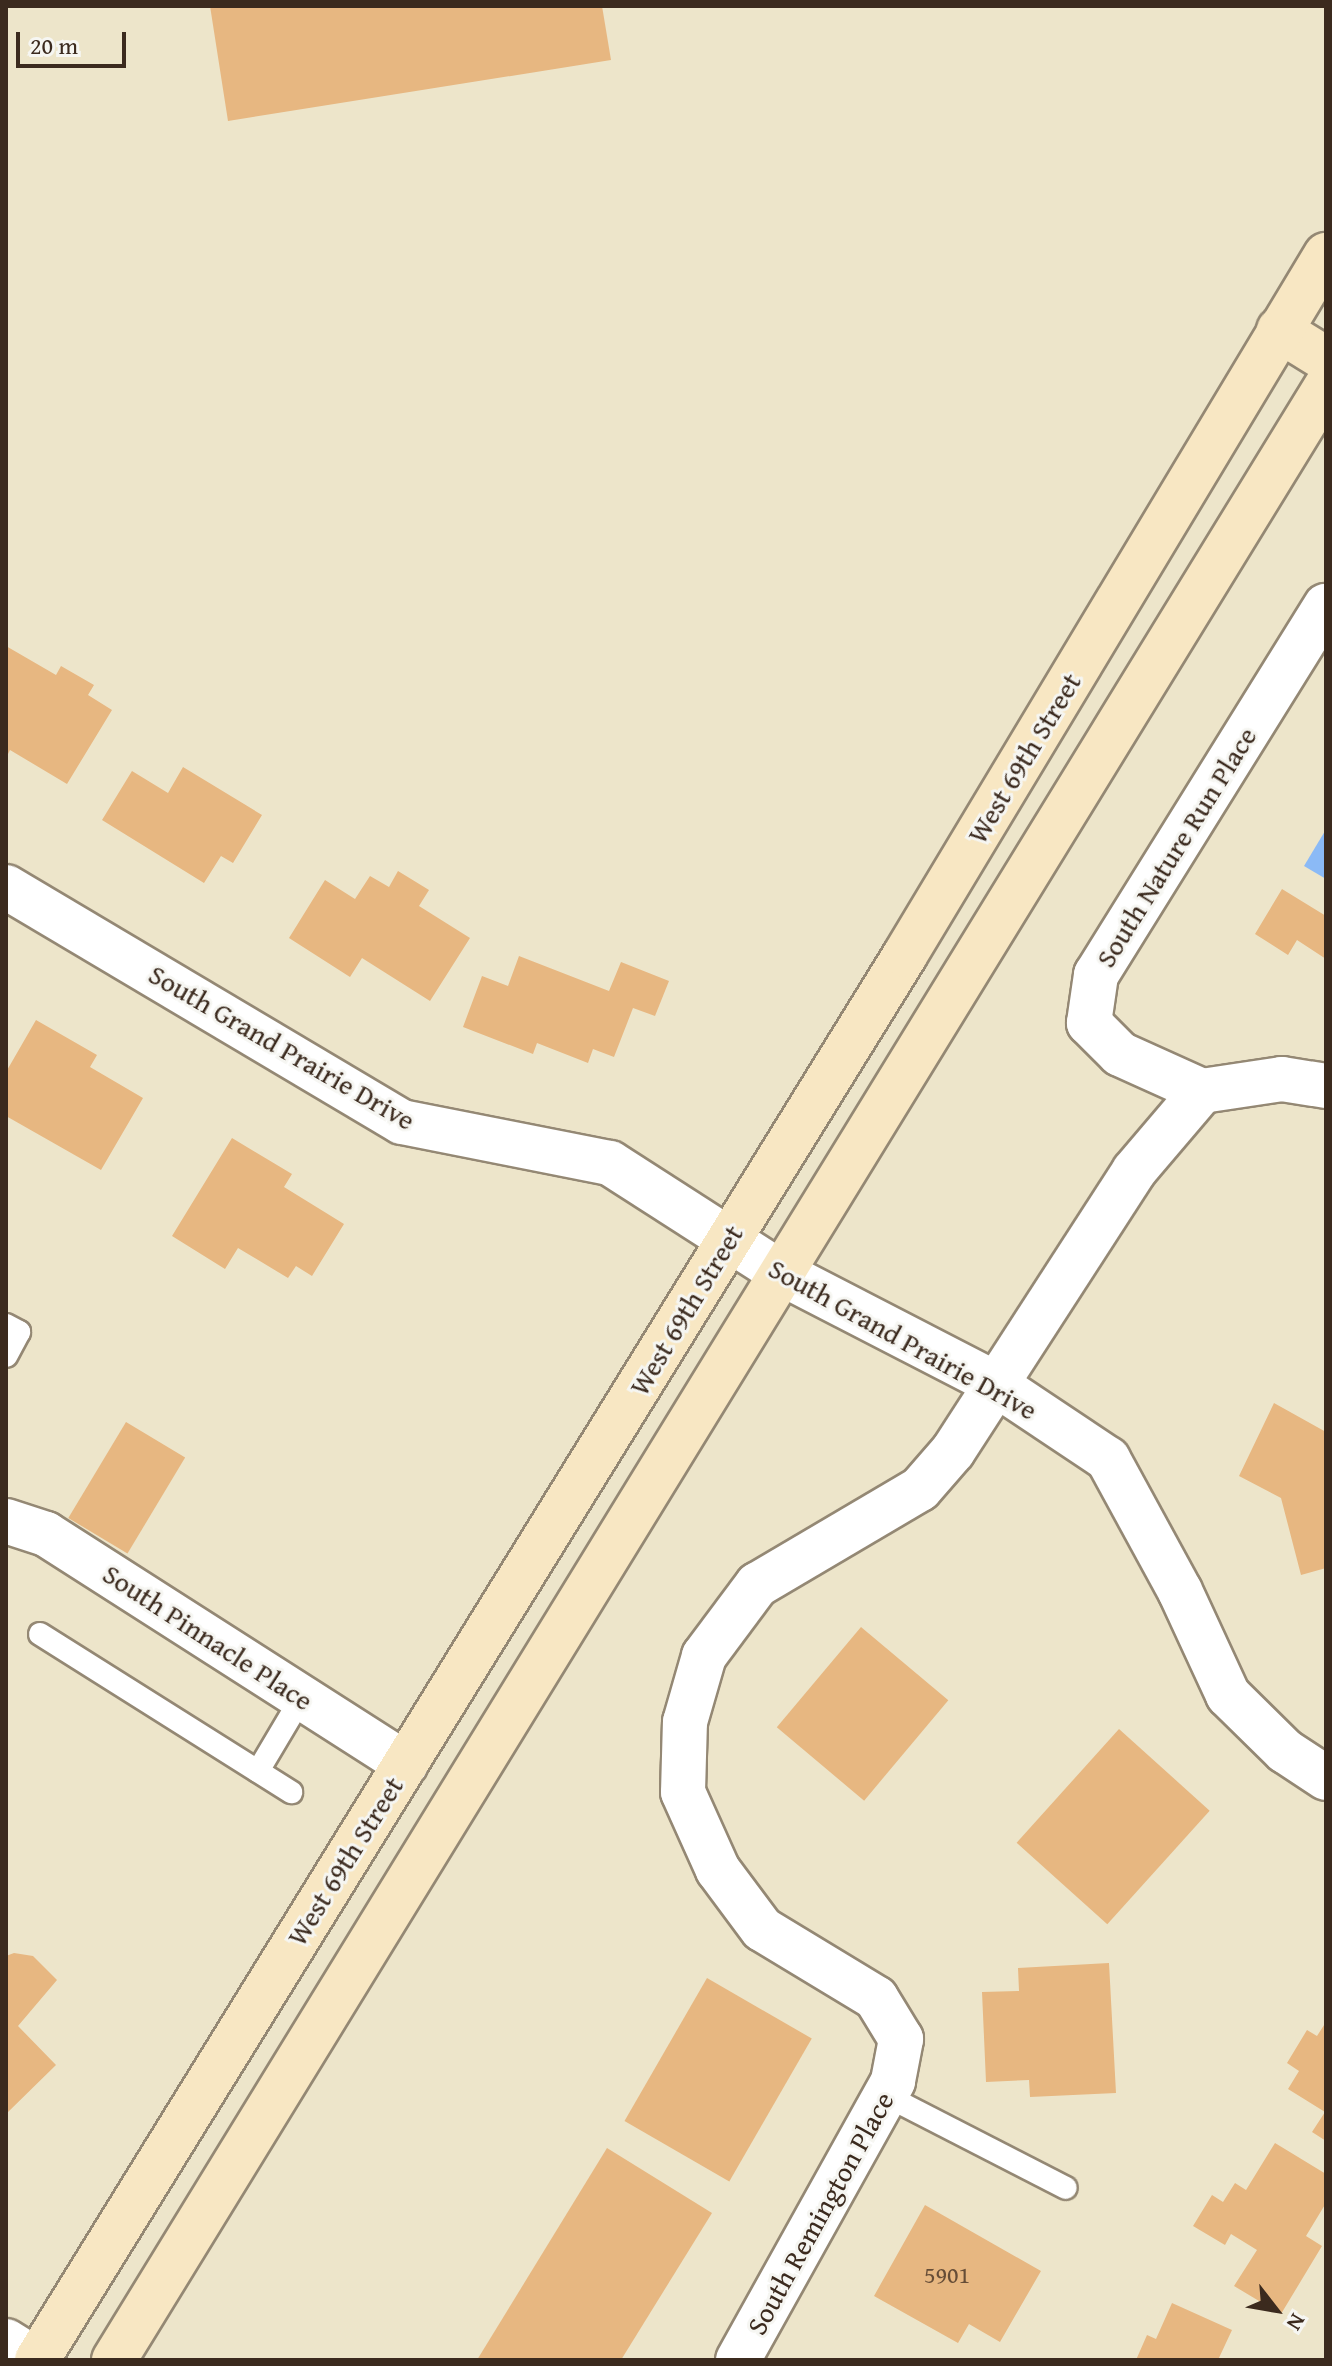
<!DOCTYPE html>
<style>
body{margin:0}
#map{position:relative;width:1332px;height:2366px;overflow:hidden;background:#ede5ca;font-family:"Gentium Book Plus",serif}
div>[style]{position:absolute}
.water>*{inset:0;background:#8bbaf6}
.building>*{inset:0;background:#e7b781;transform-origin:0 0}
.roads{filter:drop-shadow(2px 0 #948874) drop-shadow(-2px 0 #948874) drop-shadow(0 2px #948874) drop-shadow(0 -2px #948874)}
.service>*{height:22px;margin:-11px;padding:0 11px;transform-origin:11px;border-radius:11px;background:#fff}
.minor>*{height:44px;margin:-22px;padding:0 22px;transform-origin:22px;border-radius:22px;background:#fff}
.secondary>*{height:44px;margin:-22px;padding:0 22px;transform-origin:22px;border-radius:22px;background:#f8e7c3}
span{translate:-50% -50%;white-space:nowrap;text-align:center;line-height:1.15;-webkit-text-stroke:6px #f6f6f2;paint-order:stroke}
.number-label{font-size:24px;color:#664d37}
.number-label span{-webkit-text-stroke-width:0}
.street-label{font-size:28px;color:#3b2a1e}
.frame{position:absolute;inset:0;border:8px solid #3b2a1e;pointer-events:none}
.north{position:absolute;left:1236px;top:2270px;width:80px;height:80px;-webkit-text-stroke:6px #f6f6f2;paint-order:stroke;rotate:121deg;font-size:22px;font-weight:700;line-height:32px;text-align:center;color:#3b2a1e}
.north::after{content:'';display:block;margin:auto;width:28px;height:36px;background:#3b2a1e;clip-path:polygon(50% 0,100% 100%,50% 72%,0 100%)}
.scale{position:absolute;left:16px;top:32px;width:110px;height:36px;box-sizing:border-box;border:4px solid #3b2a1e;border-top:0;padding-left:10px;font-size:24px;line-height:28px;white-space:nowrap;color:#3b2a1e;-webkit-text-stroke:6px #f6f6f2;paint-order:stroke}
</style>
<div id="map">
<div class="water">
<i style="clip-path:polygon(1325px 831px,1326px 832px,1326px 879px,1304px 866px)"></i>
</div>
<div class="building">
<i style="clip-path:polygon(210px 6px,602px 6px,611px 60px,228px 121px)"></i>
<i style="clip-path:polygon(6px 646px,56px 675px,61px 666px,94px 685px,88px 695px,112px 710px,67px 784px,10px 750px,6px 758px)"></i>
<i style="clip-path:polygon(183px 767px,262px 815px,233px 863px,221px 856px,204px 883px,102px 820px,132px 771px,168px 793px)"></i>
<i style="clip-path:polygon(398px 871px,429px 890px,419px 906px,470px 938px,430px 1001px,362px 958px,350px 977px,289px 938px,325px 880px,355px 899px,370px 876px,389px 887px)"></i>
<i style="clip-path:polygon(1282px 889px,1326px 916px,1326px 959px,1297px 940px,1288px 955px,1255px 934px)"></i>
<i style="clip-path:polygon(519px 956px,609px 991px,621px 962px,669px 981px,655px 1016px,633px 1008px,614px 1057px,593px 1049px,588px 1063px,537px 1043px,533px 1054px,463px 1027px,482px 976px,508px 986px)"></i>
<i style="clip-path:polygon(36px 1020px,97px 1055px,90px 1067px,143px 1098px,101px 1170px,6px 1116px,6px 1072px)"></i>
<i style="clip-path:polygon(232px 1138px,292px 1174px,284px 1187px,344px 1224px,312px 1276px,296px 1266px,288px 1278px,238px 1248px,225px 1269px,172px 1236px)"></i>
<i style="clip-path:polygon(1274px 1403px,1326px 1432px,1326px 1568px,1301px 1575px,1281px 1498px,1239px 1476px)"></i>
<i style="left:126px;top:1422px;width:69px;height:112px;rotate:31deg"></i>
<i style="left:861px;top:1627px;width:114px;height:131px;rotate:40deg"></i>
<i style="left:1119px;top:1729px;width:122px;height:153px;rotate:42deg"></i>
<i style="clip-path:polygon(14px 1953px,33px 1956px,57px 1980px,18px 2026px,56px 2065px,6px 2114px,6px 1956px)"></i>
<i style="clip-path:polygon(1109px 1963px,1116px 2093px,1030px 2097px,1029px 2080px,986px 2082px,982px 1992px,1019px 1991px,1018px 1968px)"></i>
<i style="left:707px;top:1978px;width:121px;height:165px;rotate:30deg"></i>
<i style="clip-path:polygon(1326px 2022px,1326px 2141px,1312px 2132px,1325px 2112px,1288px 2089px,1299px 2071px,1287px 2063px,1307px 2030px,1317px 2036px)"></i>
<i style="clip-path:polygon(1275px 2143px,1326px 2174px,1326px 2203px,1306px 2236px,1322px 2246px,1281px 2314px,1234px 2286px,1257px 2250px,1231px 2234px,1225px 2245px,1193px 2226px,1212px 2195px,1223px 2202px,1235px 2183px,1246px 2190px)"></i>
<i style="clip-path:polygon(607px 2148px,712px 2213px,621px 2360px,477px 2360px)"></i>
<i style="clip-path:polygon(925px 2205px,1041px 2271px,1000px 2342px,969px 2324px,958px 2343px,874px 2296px)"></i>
<i style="clip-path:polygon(1172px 2303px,1232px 2330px,1218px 2360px,1136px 2360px,1147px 2335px,1156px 2339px)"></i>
</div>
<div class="roads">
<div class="service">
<i style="left:6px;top:1325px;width:15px;rotate:28deg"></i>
<i style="left:19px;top:1332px;width:27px;rotate:118deg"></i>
<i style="left:40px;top:1634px;width:297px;rotate:32.2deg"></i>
<i style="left:258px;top:1771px;width:86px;rotate:-59.3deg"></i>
<i style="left:885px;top:2095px;width:203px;rotate:27.2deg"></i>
</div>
<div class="minor">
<i style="left:6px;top:887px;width:460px;rotate:30.7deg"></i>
<i style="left:402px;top:1122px;width:212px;rotate:11.2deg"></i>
<i style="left:610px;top:1163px;width:206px;rotate:32.7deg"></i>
<i style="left:783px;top:1274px;width:237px;rotate:27.3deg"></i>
<i style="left:994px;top:1383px;width:137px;rotate:33.7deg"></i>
<i style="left:1108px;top:1459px;width:150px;rotate:61.4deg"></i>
<i style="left:1180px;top:1591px;width:115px;rotate:65.2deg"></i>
<i style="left:1228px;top:1695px;width:80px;rotate:44.5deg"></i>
<i style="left:1285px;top:1751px;width:49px;rotate:33.4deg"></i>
<i style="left:1202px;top:1091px;width:90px;rotate:-155.7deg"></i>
<i style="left:1120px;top:1054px;width:44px;rotate:-135deg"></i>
<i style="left:1089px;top:1023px;width:49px;rotate:-81.7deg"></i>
<i style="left:1096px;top:975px;width:435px;rotate:-58.1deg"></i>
<i style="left:1202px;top:1091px;width:81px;rotate:-8.5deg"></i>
<i style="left:1282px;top:1079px;width:45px;rotate:9deg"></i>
<i style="left:6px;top:1521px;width:42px;rotate:18deg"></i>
<i style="left:46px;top:1534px;width:427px;rotate:32.6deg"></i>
<i style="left:6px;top:2341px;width:36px;rotate:32deg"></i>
<i style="left:738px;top:2360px;width:319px;rotate:-60.9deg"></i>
<i style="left:893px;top:2081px;width:43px;rotate:-79.2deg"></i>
<i style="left:901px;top:2039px;width:48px;rotate:-121.4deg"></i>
<i style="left:876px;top:1998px;width:133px;rotate:-148.8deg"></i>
<i style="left:762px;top:1929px;width:74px;rotate:-126.7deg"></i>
<i style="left:718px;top:1870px;width:85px;rotate:-114.2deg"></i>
<i style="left:683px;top:1792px;width:70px;rotate:-88.4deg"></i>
<i style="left:685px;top:1722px;width:69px;rotate:-73.9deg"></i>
<i style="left:704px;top:1656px;width:89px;rotate:-53.3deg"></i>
<i style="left:757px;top:1585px;width:189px;rotate:-30.5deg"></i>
<i style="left:920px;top:1489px;width:50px;rotate:-49deg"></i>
<i style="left:953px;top:1451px;width:333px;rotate:-57.1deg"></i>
<i style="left:1134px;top:1171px;width:105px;rotate:-49.6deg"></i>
</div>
<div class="secondary">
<i style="left:1279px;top:330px;width:55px;rotate:31.7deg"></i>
<i style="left:37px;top:2360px;width:1651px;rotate:-58.29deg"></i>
<i style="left:905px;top:955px;width:817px;rotate:-58.98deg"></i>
<i style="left:114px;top:2360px;width:2316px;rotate:-58.44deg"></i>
</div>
</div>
<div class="number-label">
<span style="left:947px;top:2275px">5901</span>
</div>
<div class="street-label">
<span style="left:1024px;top:758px;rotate:-59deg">West 69th Street</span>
<span style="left:1176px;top:847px;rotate:-58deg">South Nature Run Place</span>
<span style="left:282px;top:1047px;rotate:30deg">South Grand Prairie Drive</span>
<span style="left:686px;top:1310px;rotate:-59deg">West 69th Street</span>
<span style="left:903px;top:1339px;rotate:29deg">South Grand Prairie Drive</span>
<span style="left:208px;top:1637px;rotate:33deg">South Pinnacle Place</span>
<span style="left:345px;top:1861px;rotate:-58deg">West 69th Street</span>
<span style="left:820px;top:2213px;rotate:-61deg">South Remington Place</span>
</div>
<div class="frame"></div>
<div class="north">N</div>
<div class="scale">20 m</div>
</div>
